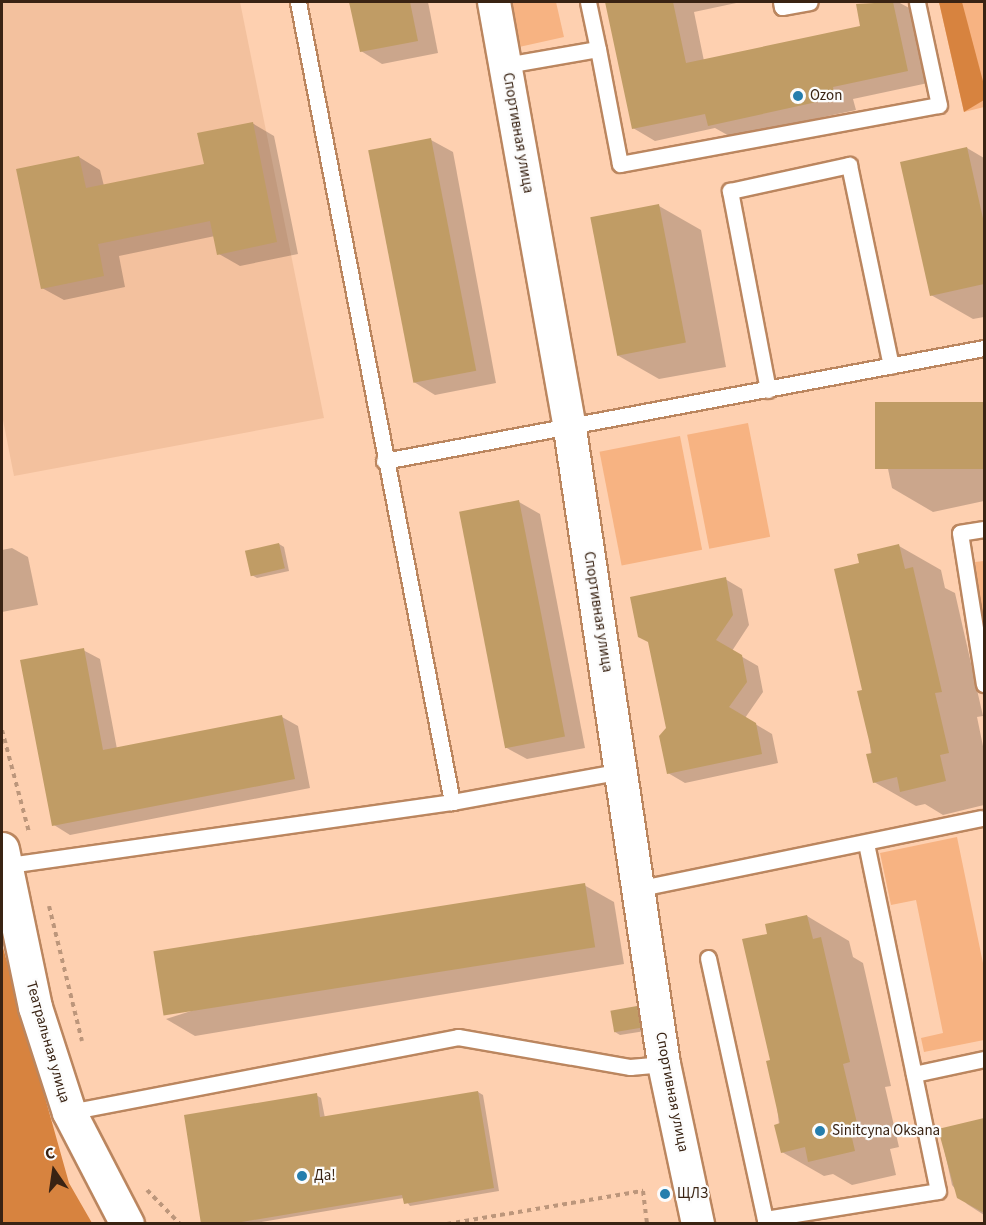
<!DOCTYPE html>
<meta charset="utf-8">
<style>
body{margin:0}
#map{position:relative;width:986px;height:1225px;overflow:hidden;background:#fed0b0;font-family:"Source Sans 3",sans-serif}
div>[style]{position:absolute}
.built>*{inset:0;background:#f3c19e}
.green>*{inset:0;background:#f7b382;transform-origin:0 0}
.forest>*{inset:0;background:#d7833f}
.shadow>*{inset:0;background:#0003}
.building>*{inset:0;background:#c09c65;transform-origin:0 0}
.path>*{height:4px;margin-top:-2px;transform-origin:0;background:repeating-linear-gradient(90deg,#bc967b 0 4.5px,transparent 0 9px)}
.roads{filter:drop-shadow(2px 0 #bb865f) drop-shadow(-2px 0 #bb865f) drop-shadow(0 2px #bb865f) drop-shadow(0 -2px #bb865f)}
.lane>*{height:15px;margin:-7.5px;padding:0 7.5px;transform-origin:7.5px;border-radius:7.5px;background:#fff}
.street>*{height:32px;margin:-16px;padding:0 16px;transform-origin:16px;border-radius:16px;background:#fff}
.secondary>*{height:33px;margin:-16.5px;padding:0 16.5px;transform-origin:16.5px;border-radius:16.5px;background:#fff}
.dots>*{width:16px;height:16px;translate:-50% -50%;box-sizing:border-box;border:3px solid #fcfcfc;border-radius:50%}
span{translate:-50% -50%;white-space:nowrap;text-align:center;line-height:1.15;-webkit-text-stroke:4.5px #fcfcfc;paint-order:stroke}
.poi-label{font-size:15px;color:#392313}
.left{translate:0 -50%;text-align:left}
.street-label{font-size:15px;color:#392313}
.frame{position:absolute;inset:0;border:3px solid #392313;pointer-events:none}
.north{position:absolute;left:24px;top:1141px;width:60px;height:60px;-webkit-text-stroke:4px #fcfcfc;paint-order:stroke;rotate:347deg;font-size:16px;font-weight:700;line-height:24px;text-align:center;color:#392313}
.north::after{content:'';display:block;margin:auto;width:21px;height:27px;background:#392313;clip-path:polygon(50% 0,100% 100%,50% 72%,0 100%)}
</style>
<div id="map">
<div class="built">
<i style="clip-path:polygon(2px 2px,240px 2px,324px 418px,14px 476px,2px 415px)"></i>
</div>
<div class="green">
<i style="clip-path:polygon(509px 2px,556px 2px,564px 37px,519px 47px)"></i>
<i style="clip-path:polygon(939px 2px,984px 2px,984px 107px,964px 112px)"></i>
<i style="left:748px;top:423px;width:116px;height:62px;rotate:79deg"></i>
<i style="left:680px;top:436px;width:116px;height:82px;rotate:79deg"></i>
<i style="clip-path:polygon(984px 561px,984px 624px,975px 562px)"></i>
<i style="clip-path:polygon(957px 837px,984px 968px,984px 1040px,924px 1052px,921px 1038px,943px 1033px,916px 900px,891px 905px,880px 853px)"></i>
</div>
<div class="forest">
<i style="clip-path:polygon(939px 2px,962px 2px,984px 85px,984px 100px,964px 112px)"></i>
<i style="clip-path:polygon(2px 944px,69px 1183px,92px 1223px,2px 1223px)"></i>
</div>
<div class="shadow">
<i style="clip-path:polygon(351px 2px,428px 2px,438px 53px,382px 64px,361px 51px)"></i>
<i style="clip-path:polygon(606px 2px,741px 2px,694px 12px,704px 61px,862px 27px,858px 5px,898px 2px,913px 10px,928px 83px,853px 99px,856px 110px,731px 137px,715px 128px,655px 141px,633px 128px)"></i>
<i style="clip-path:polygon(252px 123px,274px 136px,298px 254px,240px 266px,219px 254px,215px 236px,119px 256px,125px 287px,64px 300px,42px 288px,79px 157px,100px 170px,104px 186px,205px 166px)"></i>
<i style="clip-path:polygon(431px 140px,453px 152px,496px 383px,435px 395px,414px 382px)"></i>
<i style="clip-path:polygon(967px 148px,984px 158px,984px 317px,973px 319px,931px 295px)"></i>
<i style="clip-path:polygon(659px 206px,701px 230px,726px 367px,659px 379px,617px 355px)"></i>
<i style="clip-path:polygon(984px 403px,984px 501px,933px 512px,892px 488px,879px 426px)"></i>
<i style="clip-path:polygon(519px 502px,540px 514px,585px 748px,527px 759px,505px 747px)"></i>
<i style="clip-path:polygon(279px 544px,284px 547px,289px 571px,257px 578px,252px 575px)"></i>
<i style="clip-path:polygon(899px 546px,941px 570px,945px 588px,955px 593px,983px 716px,977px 717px,984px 751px,984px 805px,943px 815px,925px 804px,916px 806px,874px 782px,864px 691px,860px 564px)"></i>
<i style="clip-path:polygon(12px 548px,28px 557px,38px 605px,2px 612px,2px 550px)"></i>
<i style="clip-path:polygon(725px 579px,742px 589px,749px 625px,732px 651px,758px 666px,763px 692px,745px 718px,772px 734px,778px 763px,685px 783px,668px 773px,667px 728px)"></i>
<i style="clip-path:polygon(83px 650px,100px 659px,117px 749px,282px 717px,298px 726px,310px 788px,70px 835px,54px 825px)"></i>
<i style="clip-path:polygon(584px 885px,614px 902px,624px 964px,195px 1036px,166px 1019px)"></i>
<i style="clip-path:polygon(807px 916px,849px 941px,853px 957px,863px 963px,891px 1086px,885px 1087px,899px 1147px,890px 1149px,896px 1175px,852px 1185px,833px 1174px,824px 1176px,782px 1152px,772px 1061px,769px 935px)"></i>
<i style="clip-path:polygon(636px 1008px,642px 1011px,645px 1031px,620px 1035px,615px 1032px)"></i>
<i style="clip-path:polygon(478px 1092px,483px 1095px,499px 1191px,410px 1206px,404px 1198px,249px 1224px,203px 1224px,316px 1095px,321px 1098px,325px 1118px)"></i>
<i style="clip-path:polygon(984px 1120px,984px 1215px,967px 1204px,952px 1185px,940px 1130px)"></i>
</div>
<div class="building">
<i style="clip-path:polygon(349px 2px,410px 2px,418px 41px,360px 52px)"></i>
<i style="clip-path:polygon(605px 2px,673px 2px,686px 63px,860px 26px,856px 4px,893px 2px,908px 71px,833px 87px,835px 98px,708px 126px,705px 114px,632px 129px)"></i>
<i style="clip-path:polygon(253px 122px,277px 242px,217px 255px,210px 221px,98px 244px,104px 276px,41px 289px,16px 169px,79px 156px,86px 188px,204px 164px,197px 133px)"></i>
<i style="left:431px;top:138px;width:237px;height:64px;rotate:79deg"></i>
<i style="clip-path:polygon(967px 147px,984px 223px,984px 284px,930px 296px,900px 162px)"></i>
<i style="left:659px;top:204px;width:141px;height:70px;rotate:79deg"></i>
<i style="left:984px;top:402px;width:67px;height:109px;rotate:90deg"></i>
<i style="left:519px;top:500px;width:241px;height:61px;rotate:79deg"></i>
<i style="left:279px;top:543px;width:26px;height:35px;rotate:77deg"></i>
<i style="clip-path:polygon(899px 544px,905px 569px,913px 567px,942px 692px,935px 693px,949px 753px,940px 755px,946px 781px,900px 792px,897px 777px,873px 783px,866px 754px,872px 753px,857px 691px,862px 690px,834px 569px,859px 563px,857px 554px)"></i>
<i style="clip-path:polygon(726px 577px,733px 615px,716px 640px,742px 655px,747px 682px,729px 707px,756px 723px,762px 754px,667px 774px,659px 736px,666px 728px,648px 642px,638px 637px,630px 597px)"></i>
<i style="clip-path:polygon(84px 648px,103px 750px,282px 715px,295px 779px,52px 826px,20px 660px)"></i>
<i style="left:585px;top:883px;width:65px;height:437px;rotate:81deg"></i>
<i style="clip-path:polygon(807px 915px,813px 939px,821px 937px,850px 1062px,843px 1064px,857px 1123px,849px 1125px,855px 1151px,808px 1162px,805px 1147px,781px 1153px,774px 1125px,780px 1123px,766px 1061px,770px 1060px,742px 939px,767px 934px,765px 924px)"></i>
<i style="left:637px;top:1006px;width:22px;height:27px;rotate:80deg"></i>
<i style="clip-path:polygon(478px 1091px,494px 1188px,404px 1204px,402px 1195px,230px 1224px,201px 1224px,184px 1115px,317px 1093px,320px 1117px)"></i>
<i style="clip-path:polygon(984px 1118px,984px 1213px,957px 1198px,938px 1129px)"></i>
</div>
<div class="path">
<i style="left:2px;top:730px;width:106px;rotate:75.2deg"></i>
<i style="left:49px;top:906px;width:139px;rotate:76.3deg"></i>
<i style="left:147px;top:1190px;width:47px;rotate:45.9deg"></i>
<i style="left:447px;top:1224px;width:199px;rotate:-9.6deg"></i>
<i style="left:643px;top:1191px;width:33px;rotate:83deg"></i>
</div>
<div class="roads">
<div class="lane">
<i style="left:298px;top:2px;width:815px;rotate:79.1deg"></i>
<i style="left:588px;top:2px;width:48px;rotate:78deg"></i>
<i style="left:781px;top:2px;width:5px;rotate:79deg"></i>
<i style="left:782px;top:7px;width:28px;rotate:-10deg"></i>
<i style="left:506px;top:65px;width:93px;rotate:-9.9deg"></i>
<i style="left:598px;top:49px;width:117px;rotate:79.2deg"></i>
<i style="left:620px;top:164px;width:324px;rotate:-10.5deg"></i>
<i style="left:939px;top:105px;width:105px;rotate:-102.1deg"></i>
<i style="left:768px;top:390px;width:203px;rotate:-100.8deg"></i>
<i style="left:730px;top:191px;width:122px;rotate:-12.3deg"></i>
<i style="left:849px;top:165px;width:205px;rotate:78.2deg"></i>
<i style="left:384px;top:461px;width:611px;rotate:-10.67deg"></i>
<i style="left:984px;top:529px;width:24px;rotate:171deg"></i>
<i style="left:960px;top:533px;width:153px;rotate:81deg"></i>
<i style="left:2px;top:866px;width:455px;rotate:-8.1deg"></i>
<i style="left:452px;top:802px;width:173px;rotate:-10.3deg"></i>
<i style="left:641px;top:888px;width:347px;rotate:-11.6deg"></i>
<i style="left:708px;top:958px;width:267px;rotate:77.7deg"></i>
<i style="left:914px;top:1074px;width:72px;rotate:-12.1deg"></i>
<i style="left:69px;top:1112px;width:396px;rotate:-10.9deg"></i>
<i style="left:458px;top:1037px;width:175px;rotate:9.9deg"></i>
<i style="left:630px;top:1067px;width:34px;rotate:-5deg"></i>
<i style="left:765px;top:1224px;width:5px;rotate:-90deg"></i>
<i style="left:765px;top:1219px;width:175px;rotate:-9.2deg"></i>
<i style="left:938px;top:1191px;width:355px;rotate:-101.7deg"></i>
</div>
<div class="street">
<i style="left:494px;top:2px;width:434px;rotate:79.9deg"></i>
<i style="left:570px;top:429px;width:642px;rotate:81.58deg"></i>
<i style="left:664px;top:1064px;width:164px;rotate:78deg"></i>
</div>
<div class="secondary">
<i style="left:2px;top:849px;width:161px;rotate:78.2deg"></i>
<i style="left:35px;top:1007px;width:110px;rotate:72.1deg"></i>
<i style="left:69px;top:1112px;width:126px;rotate:62.6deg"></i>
</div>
</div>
<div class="dots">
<i style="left:798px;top:96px;background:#257ead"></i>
<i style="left:820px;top:1131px;background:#257ead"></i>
<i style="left:302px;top:1176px;background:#257ead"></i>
<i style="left:665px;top:1194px;background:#257ead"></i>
</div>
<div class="poi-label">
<span class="left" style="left:810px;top:96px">Ozon</span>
<span class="left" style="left:832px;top:1131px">Sinitcyna Oksana</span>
<span class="left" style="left:314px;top:1176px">Да!</span>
<span class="left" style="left:677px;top:1194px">ЩЛЗ</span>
</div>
<div class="street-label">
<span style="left:518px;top:133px;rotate:80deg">Спортивная улица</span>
<span style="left:598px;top:612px;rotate:81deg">Спортивная улица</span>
<span style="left:48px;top:1042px;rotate:74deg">Театральная улица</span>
<span style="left:672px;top:1092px;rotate:79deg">Спортивная улица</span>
</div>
<div class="frame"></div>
<div class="north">С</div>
</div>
